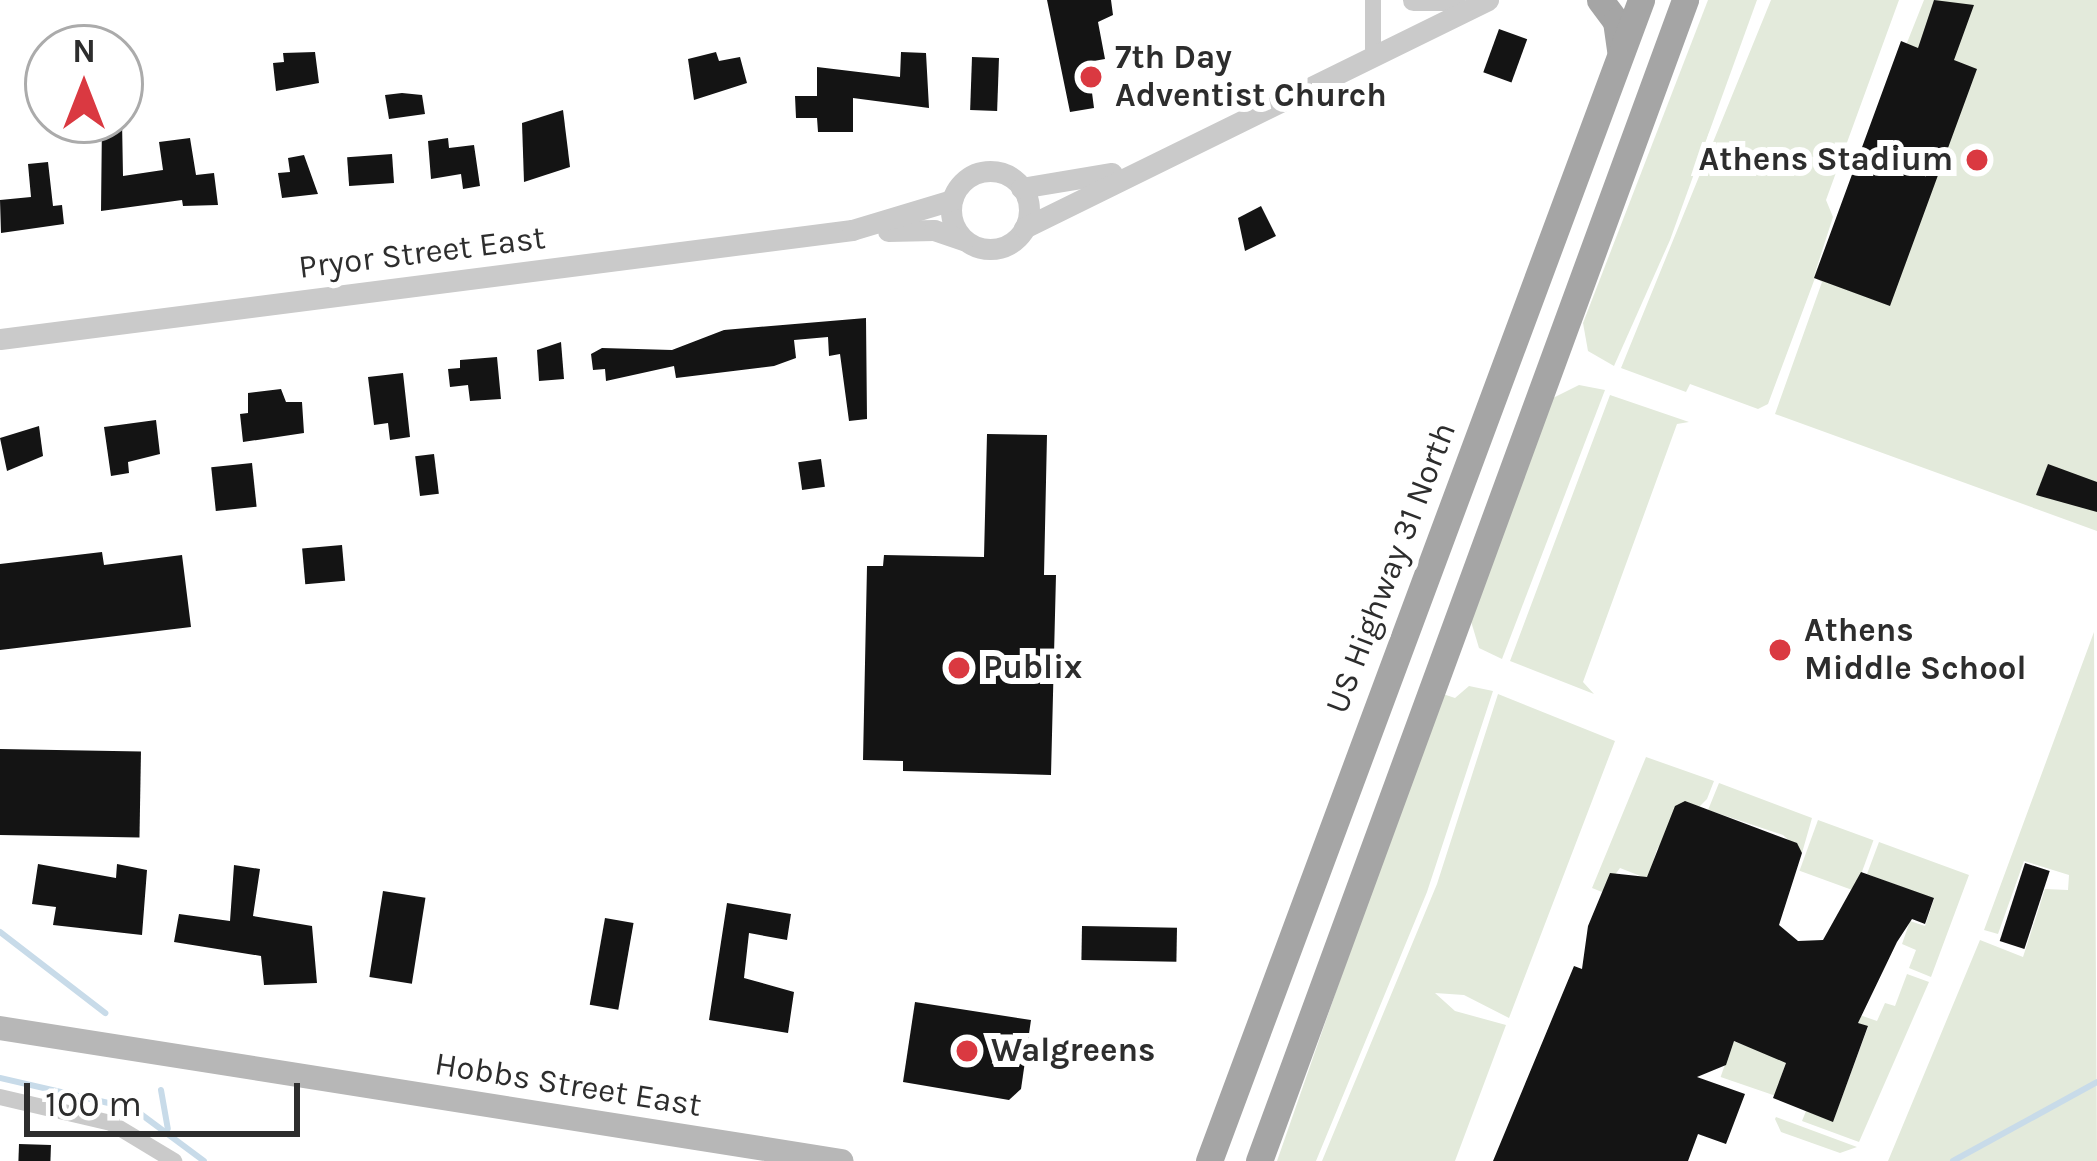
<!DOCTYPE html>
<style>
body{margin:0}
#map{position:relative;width:2097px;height:1161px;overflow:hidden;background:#fff;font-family:Karla,sans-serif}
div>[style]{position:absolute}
.green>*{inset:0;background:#e3eadb;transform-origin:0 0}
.stream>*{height:6px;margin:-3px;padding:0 3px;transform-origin:3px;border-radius:3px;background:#c8dbe9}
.building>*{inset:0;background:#141414;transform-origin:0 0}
.minor>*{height:16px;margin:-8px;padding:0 8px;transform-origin:8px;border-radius:8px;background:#cacaca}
.tertiary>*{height:21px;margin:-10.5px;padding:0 10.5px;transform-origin:10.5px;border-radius:10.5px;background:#cacaca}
.tertiary>.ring{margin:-10.5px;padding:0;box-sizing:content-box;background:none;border:21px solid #cacaca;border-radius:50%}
.secondary>*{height:24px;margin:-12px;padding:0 12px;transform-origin:12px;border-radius:12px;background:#b7b7b7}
.primary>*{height:27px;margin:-13.5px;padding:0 13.5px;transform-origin:13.5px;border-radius:13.5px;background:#a5a5a5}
.dots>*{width:33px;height:33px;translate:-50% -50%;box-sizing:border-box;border:6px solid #fff;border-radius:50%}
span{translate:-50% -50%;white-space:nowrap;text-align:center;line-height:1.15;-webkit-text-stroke:12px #fff;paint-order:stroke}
.poi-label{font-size:33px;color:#2d2d2d;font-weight:700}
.left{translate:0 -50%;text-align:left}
.right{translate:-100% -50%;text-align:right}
.street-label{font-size:33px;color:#2d2d2d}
.north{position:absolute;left:24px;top:24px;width:120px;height:120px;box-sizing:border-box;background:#fff;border:3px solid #ababab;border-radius:50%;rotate:0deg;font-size:33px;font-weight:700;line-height:48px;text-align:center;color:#2d2d2d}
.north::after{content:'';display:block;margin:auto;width:42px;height:54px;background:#da3941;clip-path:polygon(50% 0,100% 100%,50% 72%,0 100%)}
.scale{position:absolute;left:24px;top:1083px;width:276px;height:54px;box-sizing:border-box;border:6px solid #2d2d2d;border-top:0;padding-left:15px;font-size:36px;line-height:42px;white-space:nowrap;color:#2d2d2d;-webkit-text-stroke:9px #fff;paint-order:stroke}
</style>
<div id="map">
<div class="green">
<i style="clip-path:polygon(1708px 0,1757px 0,1670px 240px,1614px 366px,1588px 351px,1583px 323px)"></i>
<i style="clip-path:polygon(1771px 0,1899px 0,1826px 200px,1833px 217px,1813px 279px,1924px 0,2097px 0,2097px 531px,1775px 414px,1822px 282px,1815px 278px,1768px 404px,1758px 409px,1690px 384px,1686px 392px,1621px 368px)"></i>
<i style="clip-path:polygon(1579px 385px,1605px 390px,1502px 659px,1479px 648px,1470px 618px,1551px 399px)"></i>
<i style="clip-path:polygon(1610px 395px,1689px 422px,1677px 424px,1583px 682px,1594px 694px,1510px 661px)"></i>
<i style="clip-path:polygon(2094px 632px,2097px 1161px,1888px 1161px,1980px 940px,2023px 957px,2045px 889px,2068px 890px,2069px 875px,2024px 861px,1998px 934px,1984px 930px)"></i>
<i style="clip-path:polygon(1469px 686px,1493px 691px,1427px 892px,1316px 1161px,1277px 1161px,1440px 693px,1455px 698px)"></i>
<i style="clip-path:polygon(1498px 694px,1615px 741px,1509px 1018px,1464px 995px,1435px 993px,1455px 1011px,1506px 1025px,1455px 1161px,1322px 1161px,1437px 884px)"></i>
<i style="clip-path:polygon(1646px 757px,1714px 781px,1707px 799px,1657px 849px,1648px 879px,1620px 868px,1602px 892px,1592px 888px)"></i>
<i style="clip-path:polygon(1719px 783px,1812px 818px,1802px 853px,1783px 835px,1708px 810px)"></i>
<i style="left:1818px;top:820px;width:59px;height:54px;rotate:20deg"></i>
<i style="clip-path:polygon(1879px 842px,1969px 875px,1931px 977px,1909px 968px,1916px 950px,1902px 944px,1910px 921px,1925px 926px,1934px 899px,1867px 874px)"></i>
<i style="clip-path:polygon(1907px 974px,1929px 982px,1859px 1142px,1802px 1121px,1806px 1111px,1833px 1121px,1868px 1027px,1826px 1011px,1828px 1004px,1877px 1021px,1885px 1003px,1895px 1006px)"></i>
<i style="left:1733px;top:1041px;width:57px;height:38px;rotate:19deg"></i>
<i style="clip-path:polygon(1775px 1119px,1776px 1117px,1857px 1147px,1840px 1153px,1781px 1132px)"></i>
</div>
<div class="stream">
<i style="left:0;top:932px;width:133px;rotate:37.6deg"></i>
<i style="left:0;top:1078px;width:138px;rotate:13deg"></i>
<i style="left:134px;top:1109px;width:87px;rotate:36.6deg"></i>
<i style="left:161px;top:1090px;width:39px;rotate:80deg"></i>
<i style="left:1953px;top:1161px;width:164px;rotate:-28.7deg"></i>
</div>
<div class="building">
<i style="clip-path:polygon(1047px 0,1111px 0,1113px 15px,1098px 22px,1105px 59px,1088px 62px,1094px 108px,1070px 112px)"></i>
<i style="clip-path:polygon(1934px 0,1974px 5px,1954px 60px,1977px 69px,1890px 306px,1814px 278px,1901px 41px,1918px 48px)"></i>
<i style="left:1499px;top:29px;width:30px;height:46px;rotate:20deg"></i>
<i style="clip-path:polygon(315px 52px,319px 83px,276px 91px,273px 63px,284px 62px,283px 53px)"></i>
<i style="clip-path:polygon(716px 52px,719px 61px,740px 57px,747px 83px,694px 100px,688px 59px)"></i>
<i style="clip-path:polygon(901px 52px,926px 53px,929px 108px,853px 98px,853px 132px,818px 132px,817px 118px,796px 118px,795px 96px,817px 96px,817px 67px,900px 77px)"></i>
<i style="left:972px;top:57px;width:27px;height:53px;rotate:2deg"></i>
<i style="clip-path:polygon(402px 93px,422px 95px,425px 114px,389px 119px,385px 95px)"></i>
<i style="clip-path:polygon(563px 110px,570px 167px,524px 182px,522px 123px)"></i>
<i style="clip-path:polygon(102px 120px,122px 120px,123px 176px,163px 170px,159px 142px,190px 138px,196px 175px,214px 173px,218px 205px,183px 206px,182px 200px,101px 211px)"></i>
<i style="clip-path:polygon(448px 138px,449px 148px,474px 145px,480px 186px,463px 189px,461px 174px,431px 179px,428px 141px)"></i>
<i style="left:392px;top:154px;width:29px;height:45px;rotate:86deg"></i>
<i style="clip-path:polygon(304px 155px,318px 194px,282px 198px,278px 173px,290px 172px,288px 158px)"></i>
<i style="clip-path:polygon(48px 162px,53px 206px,62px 205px,64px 224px,1px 233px,0 200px,31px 197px,28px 164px)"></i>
<i style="clip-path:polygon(1261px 206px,1276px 236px,1245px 251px,1238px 218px)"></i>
<i style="clip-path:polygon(866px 318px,867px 419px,849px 421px,840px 354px,829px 356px,828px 337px,794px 340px,796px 358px,774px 366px,676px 378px,674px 366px,606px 381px,605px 369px,593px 370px,591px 354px,602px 348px,672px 350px,724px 330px)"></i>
<i style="clip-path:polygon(561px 342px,564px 379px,539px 381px,537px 350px)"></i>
<i style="clip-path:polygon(497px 357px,501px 399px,470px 401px,468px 385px,450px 387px,448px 369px,460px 368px,460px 360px)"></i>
<i style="clip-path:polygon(403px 373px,410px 437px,390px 440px,388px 423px,374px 425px,368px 377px)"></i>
<i style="clip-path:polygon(281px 389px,286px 402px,302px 402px,304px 433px,243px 442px,240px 414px,248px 413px,248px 393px)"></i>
<i style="clip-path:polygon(156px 420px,160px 454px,128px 462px,129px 473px,111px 476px,104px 427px)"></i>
<i style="clip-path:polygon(39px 426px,43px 456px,7px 471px,0 438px)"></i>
<i style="clip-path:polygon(987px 434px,1047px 435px,1044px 575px,1056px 575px,1051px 775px,903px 771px,903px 761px,863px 760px,867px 566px,883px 566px,884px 555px,984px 557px)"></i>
<i style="left:434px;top:454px;width:40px;height:19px;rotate:83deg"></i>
<i style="left:821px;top:459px;width:28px;height:23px;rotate:82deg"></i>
<i style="left:252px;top:463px;width:44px;height:41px;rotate:84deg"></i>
<i style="clip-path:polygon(2048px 464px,2097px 482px,2097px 512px,2036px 495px)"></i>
<i style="left:342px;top:545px;width:36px;height:40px;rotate:85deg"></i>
<i style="clip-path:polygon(102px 552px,104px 565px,182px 555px,191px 627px,0 650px,0 564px)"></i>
<i style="left:0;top:749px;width:141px;height:86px;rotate:1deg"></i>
<i style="clip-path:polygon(1685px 801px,1797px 843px,1802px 853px,1779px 925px,1798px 941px,1823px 940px,1861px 872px,1934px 898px,1925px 924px,1912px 919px,1897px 942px,1858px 1023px,1868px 1026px,1833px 1122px,1773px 1098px,1786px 1063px,1734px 1041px,1726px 1065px,1697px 1077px,1745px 1094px,1726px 1144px,1698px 1134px,1688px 1161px,1493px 1161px,1574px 966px,1582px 969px,1588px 926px,1610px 873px,1647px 877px,1675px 806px)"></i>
<i style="left:2025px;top:863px;width:26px;height:82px;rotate:18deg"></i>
<i style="clip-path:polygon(38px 864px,116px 878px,117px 864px,147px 870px,142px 935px,53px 925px,56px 907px,32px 904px)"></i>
<i style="clip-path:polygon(234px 865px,260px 869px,253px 916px,312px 926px,317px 983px,264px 985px,261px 956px,174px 942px,179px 914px,230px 921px)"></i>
<i style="left:383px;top:891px;width:43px;height:87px;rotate:9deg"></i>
<i style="clip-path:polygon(727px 903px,791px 914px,787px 940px,749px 933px,744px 978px,794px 992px,788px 1033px,709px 1020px)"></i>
<i style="left:605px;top:918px;width:29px;height:88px;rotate:10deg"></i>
<i style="left:1082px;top:926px;width:95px;height:34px;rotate:1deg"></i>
<i style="clip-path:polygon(915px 1002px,1031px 1020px,1021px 1089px,1009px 1100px,903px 1082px)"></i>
<i style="left:19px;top:1144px;width:32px;height:17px;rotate:2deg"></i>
</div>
<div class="minor">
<i style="left:1373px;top:57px;width:57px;rotate:-90deg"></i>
<i style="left:0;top:1097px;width:114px;rotate:13.2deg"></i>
<i style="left:111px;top:1123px;width:74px;rotate:31.1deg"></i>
</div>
<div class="tertiary">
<i style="left:1413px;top:0;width:41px"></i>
<i class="ring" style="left:951px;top:171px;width:57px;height:57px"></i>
<i style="left:1021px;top:188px;width:92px;rotate:-9.4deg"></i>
<i style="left:1024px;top:228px;width:517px;rotate:-26.17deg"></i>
<i style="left:888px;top:231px;width:46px;rotate:-1.2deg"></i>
<i style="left:934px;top:230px;width:31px;rotate:19deg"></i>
<i style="left:0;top:339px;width:859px;rotate:-7.29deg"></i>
<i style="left:852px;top:230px;width:104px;rotate:-16.7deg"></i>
</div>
<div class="secondary">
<i style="left:0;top:1028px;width:852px;rotate:8.98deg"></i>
</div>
<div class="primary">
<i style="left:1600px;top:0;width:26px;rotate:53deg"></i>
<i style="left:1616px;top:21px;width:29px;rotate:82deg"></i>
<i style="left:1209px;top:1161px;width:1239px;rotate:-69.59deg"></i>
<i style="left:1259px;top:1161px;width:1237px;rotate:-69.85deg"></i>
</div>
<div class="dots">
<i style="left:1091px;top:77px;background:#da3941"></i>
<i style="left:1977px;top:160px;background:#da3941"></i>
<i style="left:1780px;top:650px;background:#da3941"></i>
<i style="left:959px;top:668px;background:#da3941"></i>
<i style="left:967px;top:1051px;background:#da3941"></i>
</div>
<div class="poi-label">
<span class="left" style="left:1115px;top:77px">7th Day<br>Adventist Church</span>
<span class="right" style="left:1953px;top:160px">Athens Stadium</span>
<span class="left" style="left:1804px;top:650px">Athens<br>Middle School</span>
<span class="left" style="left:983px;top:668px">Publix</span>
<span class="left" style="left:991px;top:1051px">Walgreens</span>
</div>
<div class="street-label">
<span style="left:422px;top:253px;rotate:-7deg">Pryor Street East</span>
<span style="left:1391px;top:568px;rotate:-69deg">US Highway 31 North</span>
<span style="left:568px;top:1085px;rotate:9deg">Hobbs Street East</span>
</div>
<div class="north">N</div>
<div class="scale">100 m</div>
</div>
